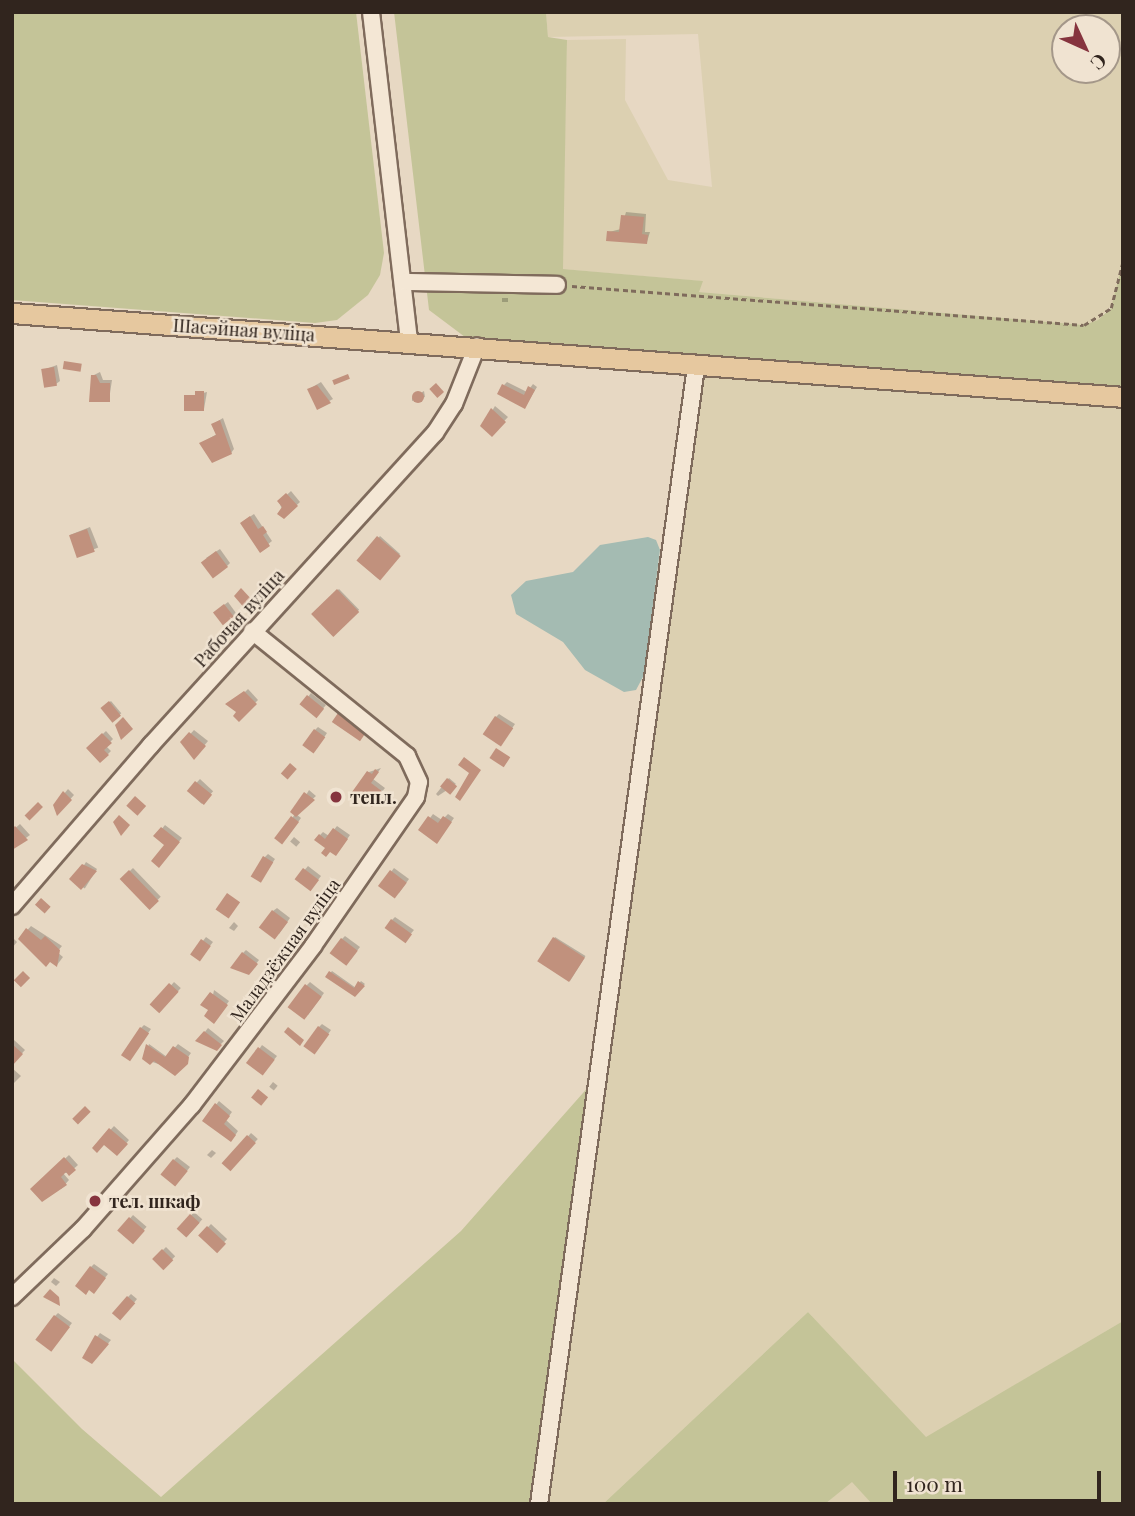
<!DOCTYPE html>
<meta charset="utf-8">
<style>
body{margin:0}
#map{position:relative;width:1135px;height:1516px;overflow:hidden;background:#e7d8c3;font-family:"Playfair Display",serif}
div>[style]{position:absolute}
.farmland>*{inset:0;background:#dcd0b1}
.green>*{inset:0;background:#c4c498}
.water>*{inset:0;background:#a4bbb2}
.shadow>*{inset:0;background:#0003;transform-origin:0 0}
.building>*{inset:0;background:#c1917d;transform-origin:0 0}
.round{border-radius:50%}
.path>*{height:2.5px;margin-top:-1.25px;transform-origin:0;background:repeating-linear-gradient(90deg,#7f6b5c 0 5px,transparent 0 8.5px)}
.roads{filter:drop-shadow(2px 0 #7f6b5c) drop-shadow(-2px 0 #7f6b5c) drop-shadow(0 2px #7f6b5c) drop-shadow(0 -2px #7f6b5c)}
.minor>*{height:16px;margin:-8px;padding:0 8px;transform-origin:8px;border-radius:8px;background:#f4e7d5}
.major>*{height:19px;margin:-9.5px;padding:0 9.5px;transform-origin:9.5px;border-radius:9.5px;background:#e6c89f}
.dots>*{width:19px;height:19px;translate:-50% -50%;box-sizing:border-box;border:4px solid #f0e3d1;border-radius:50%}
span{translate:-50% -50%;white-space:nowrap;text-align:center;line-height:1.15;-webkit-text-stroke:5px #f0e3d1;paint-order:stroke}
.street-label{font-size:18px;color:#31251e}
.poi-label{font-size:18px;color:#31251e;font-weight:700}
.left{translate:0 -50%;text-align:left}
.frame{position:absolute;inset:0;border:14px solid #31251e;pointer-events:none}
.north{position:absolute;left:1051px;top:14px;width:70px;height:70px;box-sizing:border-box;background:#f0e3d1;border:2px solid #a49789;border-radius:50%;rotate:135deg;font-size:19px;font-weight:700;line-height:28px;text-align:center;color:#31251e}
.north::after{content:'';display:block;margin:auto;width:24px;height:32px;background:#86343e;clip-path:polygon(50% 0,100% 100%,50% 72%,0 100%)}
.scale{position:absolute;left:893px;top:1471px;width:208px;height:32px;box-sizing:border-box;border:4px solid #31251e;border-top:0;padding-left:9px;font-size:21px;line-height:24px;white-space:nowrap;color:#31251e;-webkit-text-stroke:5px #f0e3d1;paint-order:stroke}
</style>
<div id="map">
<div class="farmland">
<i style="clip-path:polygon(evenodd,546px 12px,1123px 12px,1123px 261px,1115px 301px,1098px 320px,1084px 325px,699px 292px,700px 281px,562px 269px,567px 40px,626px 39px,625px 100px,668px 180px,712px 187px,698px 34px,548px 37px,546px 12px,1065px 28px,1107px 28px,1107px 70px,1065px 70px,1065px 28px)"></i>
<i style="clip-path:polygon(696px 367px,1123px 397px,1123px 1321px,926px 1438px,808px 1312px,603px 1504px,539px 1504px)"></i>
<i style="clip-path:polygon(852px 1481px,872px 1504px,825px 1504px)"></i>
</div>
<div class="green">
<i style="clip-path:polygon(12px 12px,356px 12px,384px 253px,380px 275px,368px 295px,337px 320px,315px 323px,12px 300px)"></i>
<i style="clip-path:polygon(394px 12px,546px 12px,548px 37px,567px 40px,563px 269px,703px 281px,699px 292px,1084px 325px,1098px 320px,1111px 308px,1123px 261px,1123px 397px,477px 346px,429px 310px)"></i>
<i style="clip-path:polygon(598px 1076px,539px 1504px,12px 1504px,12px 1359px,82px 1429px,161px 1497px,461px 1231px)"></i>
<i style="clip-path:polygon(808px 1312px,926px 1437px,1123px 1321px,1123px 1504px,872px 1504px,852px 1482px,825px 1504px,603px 1504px)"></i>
</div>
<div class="water">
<i style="clip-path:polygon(648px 537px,656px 540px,660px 550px,644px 675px,636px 690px,624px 692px,585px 670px,563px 642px,516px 614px,511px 595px,526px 581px,573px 572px,600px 545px)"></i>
</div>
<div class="shadow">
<i style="clip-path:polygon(626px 212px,646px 214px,645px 232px,650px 232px,647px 242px,609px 232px,621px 229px)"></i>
<i style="left:502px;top:298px;width:6px;height:4px"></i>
<i style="clip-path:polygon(57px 365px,60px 381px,56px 384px,43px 370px)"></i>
<i style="clip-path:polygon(100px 372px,103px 380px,112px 380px,109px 400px,92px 376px)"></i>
<i style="clip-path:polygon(321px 382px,333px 399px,318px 407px,309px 389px)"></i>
<i style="clip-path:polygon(507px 382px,527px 392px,533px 384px,537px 387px,525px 407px,504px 385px)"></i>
<i style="clip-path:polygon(424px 391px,425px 397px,412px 401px,412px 398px)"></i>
<i style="clip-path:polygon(207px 392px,204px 409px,187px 397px)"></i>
<i style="clip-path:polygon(495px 406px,508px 417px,492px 434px,483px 426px)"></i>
<i style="clip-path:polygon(223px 418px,234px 449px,231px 453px,201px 443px,217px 434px,213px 424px)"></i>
<i style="clip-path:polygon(291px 491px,300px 502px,285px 516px,279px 502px)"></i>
<i style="clip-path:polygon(254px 514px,272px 541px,261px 550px,245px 520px)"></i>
<i style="left:90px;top:527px;width:22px;height:21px;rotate:68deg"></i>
<i style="left:380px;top:536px;width:27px;height:33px;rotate:42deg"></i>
<i style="clip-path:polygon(220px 549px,230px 563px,227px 566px,206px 558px)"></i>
<i style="left:339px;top:589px;width:29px;height:35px;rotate:46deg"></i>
<i style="clip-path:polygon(228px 602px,236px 613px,233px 616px,219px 609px)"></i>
<i style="clip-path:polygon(248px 689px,258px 700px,239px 719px,240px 697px)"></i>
<i style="clip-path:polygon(311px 693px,326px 705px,320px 712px,308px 697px)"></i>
<i style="left:111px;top:701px;width:16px;height:11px;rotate:50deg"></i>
<i style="clip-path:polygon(499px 714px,515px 724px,504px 740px,496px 717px)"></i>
<i style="clip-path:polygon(318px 727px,327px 733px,317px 748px,315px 730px)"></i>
<i style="clip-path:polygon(194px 730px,208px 741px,194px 758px,183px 742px)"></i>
<i style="clip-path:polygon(106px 731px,113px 739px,106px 746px,111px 751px,101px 761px,88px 748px)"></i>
<i style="clip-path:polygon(381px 768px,373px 779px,385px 788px,372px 804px,369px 772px)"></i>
<i style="clip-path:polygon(449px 778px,456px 784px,438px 796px,436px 794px)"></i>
<i style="left:200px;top:779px;width:18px;height:17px;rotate:43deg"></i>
<i style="clip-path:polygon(68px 789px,74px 795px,58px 813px,55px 805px)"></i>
<i style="clip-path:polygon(309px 790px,316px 796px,296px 814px,301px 818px,286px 839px,293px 817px)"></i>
<i style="clip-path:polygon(433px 814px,442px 820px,448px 814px,454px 818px,440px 838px,421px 830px)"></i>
<i style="clip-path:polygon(20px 824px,30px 835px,12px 848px,12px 831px)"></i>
<i style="clip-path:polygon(165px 825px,182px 838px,162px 862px,166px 844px,156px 836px)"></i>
<i style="clip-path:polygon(337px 826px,350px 835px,339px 851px,327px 847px,320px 835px,323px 832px,329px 836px)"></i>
<i style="left:294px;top:837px;width:8px;height:6px;rotate:40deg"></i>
<i style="clip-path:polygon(268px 854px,275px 859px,263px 877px,265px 857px)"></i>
<i style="left:86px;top:862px;width:13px;height:23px;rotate:32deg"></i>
<i style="clip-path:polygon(308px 866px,321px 876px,314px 885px,297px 879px)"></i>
<i style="left:133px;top:868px;width:40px;height:16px;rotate:46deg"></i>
<i style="clip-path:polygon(394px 868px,409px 879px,399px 893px,381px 885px)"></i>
<i style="clip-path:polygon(277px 908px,290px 918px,279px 934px,273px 911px)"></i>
<i style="clip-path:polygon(395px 917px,414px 930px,408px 937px,392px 920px)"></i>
<i style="clip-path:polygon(234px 922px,238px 926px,234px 931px,229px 928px)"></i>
<i style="clip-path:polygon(31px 926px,62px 946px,57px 952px,63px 957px,57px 965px,20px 938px)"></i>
<i style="clip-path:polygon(345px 936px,360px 947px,350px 960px,342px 939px)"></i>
<i style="clip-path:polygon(12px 937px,17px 942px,12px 948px)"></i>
<i style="clip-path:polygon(206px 937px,213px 942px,202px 956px,192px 955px)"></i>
<i style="left:555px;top:937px;width:36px;height:29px;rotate:32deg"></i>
<i style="clip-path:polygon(246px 950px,259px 960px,252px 969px,243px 953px)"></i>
<i style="clip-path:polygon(332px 971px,356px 988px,361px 981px,365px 984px,354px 994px,328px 976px)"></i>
<i style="left:174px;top:982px;width:9px;height:32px;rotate:41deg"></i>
<i style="clip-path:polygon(310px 982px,324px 993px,308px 1015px,307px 985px)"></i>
<i style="clip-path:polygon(214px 990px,229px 1001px,217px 1018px,210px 1010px)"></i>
<i style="clip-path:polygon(322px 1024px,331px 1030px,318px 1049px,319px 1027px)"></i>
<i style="clip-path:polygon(144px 1025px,151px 1029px,132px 1055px,141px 1028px)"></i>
<i style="clip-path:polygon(208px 1028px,224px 1041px,216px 1049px,198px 1041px)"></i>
<i style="clip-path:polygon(13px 1039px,25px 1050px,13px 1063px,12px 1062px)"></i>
<i style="clip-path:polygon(149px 1044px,167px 1057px,178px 1044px,191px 1053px,178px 1071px,144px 1059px)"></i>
<i style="clip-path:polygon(262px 1045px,277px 1056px,265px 1071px,249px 1064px)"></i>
<i style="clip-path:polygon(12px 1068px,21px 1076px,12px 1085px)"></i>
<i style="left:273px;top:1082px;width:6px;height:6px;rotate:39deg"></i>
<i style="clip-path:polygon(219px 1101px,232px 1112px,226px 1120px,238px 1131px,234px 1137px,204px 1120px)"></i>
<i style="clip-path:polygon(114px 1126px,129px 1140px,117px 1154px,104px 1142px,94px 1148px)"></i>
<i style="left:251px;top:1133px;width:9px;height:40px;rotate:41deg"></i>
<i style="clip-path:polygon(212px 1150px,216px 1153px,211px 1158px,207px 1155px)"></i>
<i style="clip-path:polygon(69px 1155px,78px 1165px,69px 1173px,63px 1173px,69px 1180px,61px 1189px,32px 1189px)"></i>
<i style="clip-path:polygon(177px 1157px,190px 1167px,179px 1181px,174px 1160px)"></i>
<i style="left:194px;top:1212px;width:11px;height:23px;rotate:41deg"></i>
<i style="left:133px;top:1215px;width:18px;height:20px;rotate:41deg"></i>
<i style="left:211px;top:1224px;width:22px;height:16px;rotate:43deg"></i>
<i style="left:166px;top:1247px;width:13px;height:16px;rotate:45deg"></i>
<i style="clip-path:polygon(94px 1264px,108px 1274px,97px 1288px,91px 1267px)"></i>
<i style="clip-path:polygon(54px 1278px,60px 1282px,56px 1286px,51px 1282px)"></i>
<i style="clip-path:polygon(131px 1294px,137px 1299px,124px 1315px,128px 1297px)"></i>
<i style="clip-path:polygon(58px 1313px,72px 1323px,54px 1346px,55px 1316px)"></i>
<i style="clip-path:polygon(100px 1333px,111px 1340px,92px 1362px,97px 1337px)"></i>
</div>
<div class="building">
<i style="clip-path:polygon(621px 215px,644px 217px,642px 234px,648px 235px,647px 244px,606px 241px,607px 231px,619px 232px)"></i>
<i style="left:64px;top:361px;width:18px;height:8px;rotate:9deg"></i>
<i style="left:54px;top:367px;width:19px;height:13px;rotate:81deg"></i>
<i style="left:348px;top:374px;width:5px;height:17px;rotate:68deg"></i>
<i style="clip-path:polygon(91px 375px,96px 375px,100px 383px,110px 383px,110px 402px,89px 402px)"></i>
<i style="left:436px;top:383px;width:12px;height:9px;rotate:48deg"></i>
<i style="clip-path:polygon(502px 384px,524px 395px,528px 386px,535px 390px,525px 409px,497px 394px)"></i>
<i style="clip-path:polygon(317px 385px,331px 403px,317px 410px,307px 389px)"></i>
<i class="round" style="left:412px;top:391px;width:12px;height:12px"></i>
<i style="clip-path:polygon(195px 391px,204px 391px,204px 411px,184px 411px,184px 395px,195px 395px)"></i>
<i style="clip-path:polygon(491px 408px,506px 422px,492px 437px,480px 426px)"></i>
<i style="clip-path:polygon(220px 420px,232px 454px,212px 463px,199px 443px,216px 435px,211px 424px)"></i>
<i style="clip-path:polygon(286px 493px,298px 506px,284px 519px,277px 514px,282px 507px,277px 501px)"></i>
<i style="clip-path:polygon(250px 516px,258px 529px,263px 526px,267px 532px,263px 535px,270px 546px,260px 553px,240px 523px)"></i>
<i style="left:87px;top:529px;width:24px;height:19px;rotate:71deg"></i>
<i style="left:377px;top:536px;width:31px;height:32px;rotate:40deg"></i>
<i style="left:216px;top:551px;width:20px;height:19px;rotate:53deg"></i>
<i style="clip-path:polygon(241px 588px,254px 602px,246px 610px,234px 596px)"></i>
<i style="left:337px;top:589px;width:32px;height:36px;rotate:46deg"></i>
<i style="left:224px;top:604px;width:16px;height:14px;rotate:52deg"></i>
<i style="clip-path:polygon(244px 691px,257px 704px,239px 722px,233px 716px,236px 712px,225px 704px)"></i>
<i style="left:307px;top:695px;width:22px;height:12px;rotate:39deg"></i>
<i style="left:109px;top:701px;width:19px;height:11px;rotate:51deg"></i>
<i style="left:338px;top:713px;width:34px;height:11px;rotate:34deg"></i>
<i style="left:495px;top:716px;width:22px;height:22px;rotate:34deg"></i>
<i style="clip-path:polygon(123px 717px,133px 729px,121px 740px,115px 725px)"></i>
<i style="left:314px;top:729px;width:14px;height:20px;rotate:36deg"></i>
<i style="clip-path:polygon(189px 732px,206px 746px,194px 760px,180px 742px)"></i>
<i style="clip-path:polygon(102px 733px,112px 743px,104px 750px,109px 755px,100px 763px,86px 748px)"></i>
<i style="left:496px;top:748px;width:17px;height:12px;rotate:33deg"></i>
<i style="clip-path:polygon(464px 757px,481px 770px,460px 801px,455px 797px,469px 773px,458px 765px)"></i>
<i style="left:290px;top:763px;width:9px;height:14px;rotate:41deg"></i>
<i style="clip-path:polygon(375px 769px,379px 772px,371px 783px,383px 792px,372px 807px,352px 792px,367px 771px,372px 774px)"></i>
<i style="left:447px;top:778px;width:13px;height:11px;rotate:39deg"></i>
<i style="left:195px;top:781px;width:22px;height:13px;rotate:39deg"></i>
<i style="left:338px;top:788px;width:8px;height:15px;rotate:40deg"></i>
<i style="clip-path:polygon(63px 791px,72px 800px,57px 816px,53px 805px)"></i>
<i style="clip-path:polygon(304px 792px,315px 800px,296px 817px,290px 812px)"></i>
<i style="left:135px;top:796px;width:15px;height:13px;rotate:42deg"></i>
<i style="left:38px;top:802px;width:7px;height:19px;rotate:45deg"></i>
<i style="clip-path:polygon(119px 815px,130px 825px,121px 836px,113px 822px)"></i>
<i style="left:291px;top:816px;width:10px;height:28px;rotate:37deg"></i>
<i style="clip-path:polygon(428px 816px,438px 823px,443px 816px,452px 822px,437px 844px,418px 830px)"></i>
<i style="clip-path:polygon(15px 826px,28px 840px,12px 850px,12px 829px)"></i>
<i style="clip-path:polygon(161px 827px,180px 842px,159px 868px,151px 861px,164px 845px,153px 836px)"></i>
<i style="clip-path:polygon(333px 828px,348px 839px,336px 856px,330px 852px,326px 857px,321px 853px,325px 848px,314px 840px,319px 834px,325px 839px)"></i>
<i style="left:263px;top:856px;width:12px;height:24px;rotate:31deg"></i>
<i style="clip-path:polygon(82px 864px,97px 871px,81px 890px,69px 879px)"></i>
<i style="left:303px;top:868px;width:20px;height:14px;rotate:37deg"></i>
<i style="left:129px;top:870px;width:43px;height:13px;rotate:46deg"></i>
<i style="left:390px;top:870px;width:21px;height:20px;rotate:37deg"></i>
<i style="left:227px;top:893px;width:16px;height:20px;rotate:35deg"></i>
<i style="left:41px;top:898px;width:13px;height:9px;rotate:42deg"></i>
<i style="left:272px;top:910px;width:20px;height:22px;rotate:37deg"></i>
<i style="left:391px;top:919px;width:26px;height:11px;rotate:36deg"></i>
<i style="clip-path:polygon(26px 928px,41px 940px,45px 936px,60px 950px,57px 967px,50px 962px,46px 967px,18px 939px)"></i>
<i style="left:553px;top:937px;width:38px;height:29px;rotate:33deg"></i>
<i style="left:341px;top:938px;width:21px;height:19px;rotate:37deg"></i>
<i style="left:201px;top:939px;width:12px;height:19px;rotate:35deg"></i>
<i style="clip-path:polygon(242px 952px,258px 964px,249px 975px,230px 968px)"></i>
<i style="left:23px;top:971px;width:10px;height:13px;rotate:45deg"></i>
<i style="clip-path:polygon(329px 971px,354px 988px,358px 981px,365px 986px,355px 997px,325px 977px)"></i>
<i style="left:169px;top:983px;width:13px;height:29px;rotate:42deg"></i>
<i style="left:305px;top:984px;width:21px;height:29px;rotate:37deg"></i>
<i style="clip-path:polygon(210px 992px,228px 1005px,214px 1024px,204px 1016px,208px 1010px,200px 1005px)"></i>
<i style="left:318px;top:1026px;width:14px;height:25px;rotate:36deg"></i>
<i style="left:140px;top:1027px;width:11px;height:34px;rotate:34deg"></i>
<i style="clip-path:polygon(288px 1027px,304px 1040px,300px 1046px,284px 1032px)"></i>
<i style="clip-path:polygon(204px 1031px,222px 1045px,217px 1051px,195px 1041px)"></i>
<i style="clip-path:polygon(12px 1044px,23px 1054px,12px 1066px)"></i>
<i style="clip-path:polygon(146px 1044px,165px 1057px,173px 1046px,189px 1057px,188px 1064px,175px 1076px,154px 1061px,150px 1065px,142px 1059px)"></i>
<i style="left:258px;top:1047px;width:21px;height:20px;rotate:37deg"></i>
<i style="left:258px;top:1089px;width:13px;height:11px;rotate:39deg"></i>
<i style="clip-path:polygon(215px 1103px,230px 1116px,224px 1124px,236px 1135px,231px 1142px,202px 1121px)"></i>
<i style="left:85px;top:1106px;width:8px;height:18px;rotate:45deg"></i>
<i style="clip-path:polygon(109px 1128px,128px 1144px,117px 1156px,104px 1145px,97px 1153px,92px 1148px)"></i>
<i style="left:247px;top:1135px;width:12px;height:38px;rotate:42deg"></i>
<i style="clip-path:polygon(64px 1157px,76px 1170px,69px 1176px,66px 1172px,61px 1177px,67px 1185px,42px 1202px,30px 1189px)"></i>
<i style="left:173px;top:1159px;width:19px;height:20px;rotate:39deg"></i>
<i style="left:190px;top:1214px;width:13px;height:20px;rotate:42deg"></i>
<i style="left:129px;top:1217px;width:21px;height:18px;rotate:41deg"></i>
<i style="left:207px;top:1226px;width:26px;height:13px;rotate:43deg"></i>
<i style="left:162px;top:1249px;width:16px;height:14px;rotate:45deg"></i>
<i style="clip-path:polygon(90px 1266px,106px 1278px,94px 1294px,89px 1290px,86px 1295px,75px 1286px)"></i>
<i style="clip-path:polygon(50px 1289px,59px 1297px,60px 1306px,43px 1297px)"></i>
<i style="left:127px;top:1296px;width:11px;height:23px;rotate:41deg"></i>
<i style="left:54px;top:1315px;width:20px;height:31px;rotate:37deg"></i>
<i style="clip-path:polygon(95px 1335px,109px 1344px,92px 1364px,82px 1358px)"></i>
</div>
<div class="path">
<i style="left:572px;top:286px;width:513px;rotate:4.36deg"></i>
<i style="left:1084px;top:325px;width:32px;rotate:-32deg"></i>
<i style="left:1111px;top:308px;width:49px;rotate:-75.7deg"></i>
</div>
<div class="roads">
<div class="minor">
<i style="left:371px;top:12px;width:332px;rotate:83.4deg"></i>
<i style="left:405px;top:282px;width:152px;rotate:1.1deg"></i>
<i style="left:12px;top:906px;width:213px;rotate:-49.2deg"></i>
<i style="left:151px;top:745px;width:422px;rotate:-47.7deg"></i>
<i style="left:435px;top:433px;width:35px;rotate:-57deg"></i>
<i style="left:454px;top:404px;width:62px;rotate:-68.4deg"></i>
<i style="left:12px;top:1297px;width:98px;rotate:-43.8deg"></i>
<i style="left:83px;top:1229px;width:165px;rotate:-48.7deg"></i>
<i style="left:192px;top:1105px;width:200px;rotate:-52.7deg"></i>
<i style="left:313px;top:946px;width:181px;rotate:-55.3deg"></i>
<i style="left:416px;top:797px;width:15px;rotate:-79deg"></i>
<i style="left:419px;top:782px;width:29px;rotate:-115deg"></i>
<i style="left:407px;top:756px;width:199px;rotate:-141.1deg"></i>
<i style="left:539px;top:1504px;width:1148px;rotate:-82.14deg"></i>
</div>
<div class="major">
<i style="left:12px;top:313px;width:1114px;rotate:4.32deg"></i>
</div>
</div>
<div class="dots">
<i style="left:336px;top:797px;background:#86343e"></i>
<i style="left:95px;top:1201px;background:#86343e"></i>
</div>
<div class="street-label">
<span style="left:244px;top:330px;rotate:4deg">Шасэйная вуліца</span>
<span style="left:239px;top:618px;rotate:-48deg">Рабочая вуліца</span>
<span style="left:285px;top:950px;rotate:-54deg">Маладзёжная вуліца</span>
</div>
<div class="poi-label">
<span class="left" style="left:350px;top:797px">тепл.</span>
<span class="left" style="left:109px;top:1201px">тел. шкаф</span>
</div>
<div class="frame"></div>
<div class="north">С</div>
<div class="scale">100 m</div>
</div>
